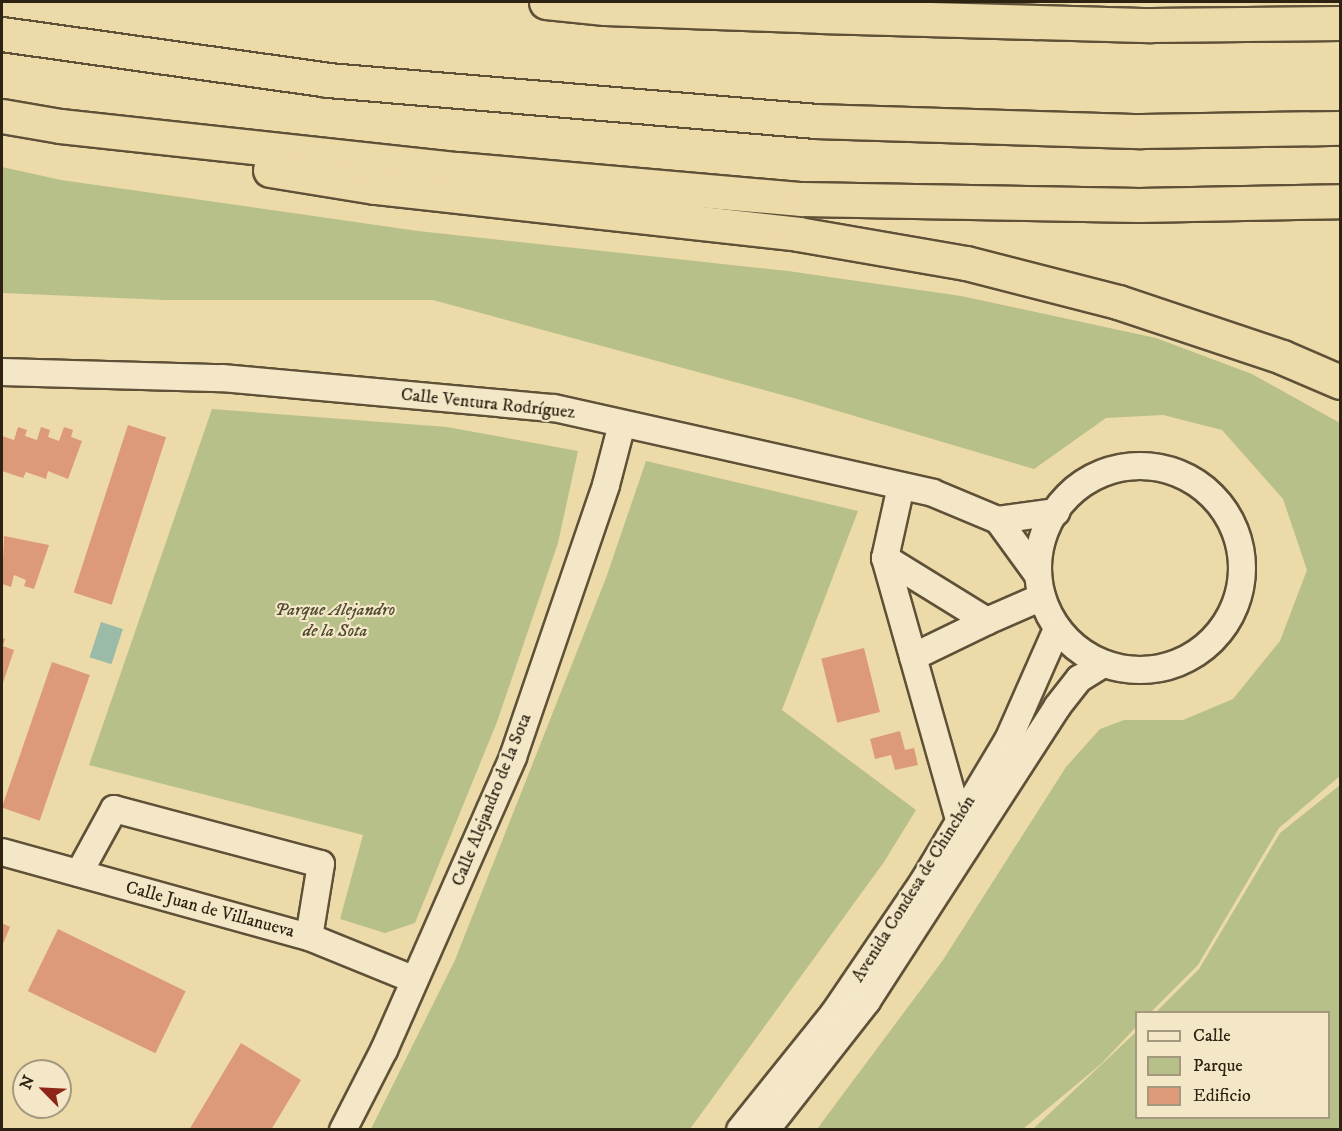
<!DOCTYPE html>
<meta charset="utf-8">
<style>
body{margin:0}
#map{position:relative;width:1342px;height:1131px;overflow:hidden;background:#eddaa9;font-family:"IM FELL DW Pica",serif}
div>[style]{position:absolute}
.green>*{inset:0;background:#b7c089}
.water>*{inset:0;background:#99bba8;transform-origin:0 0}
.building>*{inset:0;background:#dd9a78;transform-origin:0 0}
.roads{filter:drop-shadow(2px 0 #5e5138) drop-shadow(-2px 0 #5e5138) drop-shadow(0 2px #5e5138) drop-shadow(0 -2px #5e5138)}
.minor>*{height:26px;margin:-13px;padding:0 13px;transform-origin:13px;border-radius:13px;background:#f3e7c7}
.minor>.ring{margin:-13px;padding:0;box-sizing:content-box;background:none;border:26px solid #f3e7c7;border-radius:50%}
.highway>*{height:33px;margin:-16.5px;padding:0 16.5px;transform-origin:16.5px;border-radius:16.5px;background:#eddaa9}
span{translate:-50% -50%;white-space:nowrap;text-align:center;line-height:1.15;-webkit-text-stroke:4.5px #f3e7c7;paint-order:stroke}
.street-label{font-size:18px;color:#2e2313}
.park-label{font-size:18px;color:#504a30;font-style:italic}
.frame{position:absolute;inset:0;border:3px solid #2e2313;pointer-events:none}
.legend{position:absolute;left:1135px;top:1011px;width:195px;height:108px;box-sizing:border-box;background:#f3e7c7;border:2px solid #a4997f;margin:0;padding:8px 10px;list-style:none;font-size:18px;color:#2e2313}
.legend li{display:flex;align-items:center;gap:12px;height:30px}
.legend b{width:30px;border:2px solid #a4997f}
.north{position:absolute;left:12px;top:1059px;width:60px;height:60px;box-sizing:border-box;background:#f3e7c7;border:2px solid #a4997f;border-radius:50%;rotate:294deg;font-size:16px;font-weight:700;line-height:24px;text-align:center;color:#2e2313}
.north::after{content:'';display:block;margin:auto;width:21px;height:27px;background:#8f2418;clip-path:polygon(50% 0,100% 100%,50% 72%,0 100%)}
</style>
<div id="map">
<div class="green">
<i style="clip-path:polygon(2px 167px,61px 180px,418px 231px,788px 271px,961px 296px,1156px 338px,1252px 374px,1340px 423px,1340px 776px,1279px 828px,1198px 965px,1151px 1012px,1136px 1012px,1136px 1027px,1101px 1064px,1023px 1129px,817px 1129px,943px 960px,1066px 767px,1100px 729px,1124px 720px,1183px 720px,1233px 699px,1280px 641px,1307px 570px,1283px 499px,1222px 430px,1163px 415px,1106px 418px,1034px 469px,797px 399px,433px 300px,166px 300px,2px 293px)"></i>
<i style="clip-path:polygon(212px 409px,447px 427px,578px 451px,558px 543px,497px 722px,415px 923px,385px 933px,340px 919px,363px 835px,89px 765px)"></i>
<i style="clip-path:polygon(646px 461px,858px 511px,782px 710px,916px 810px,884px 862px,690px 1129px,371px 1129px,455px 960px,606px 578px)"></i>
<i style="clip-path:polygon(1340px 785px,1340px 1129px,1033px 1129px,1136px 1032px,1136px 1118px,1328px 1118px,1328px 1012px,1156px 1012px,1199px 969px,1280px 833px)"></i>
</div>
<div class="water">
<i style="left:101px;top:622px;width:23px;height:37px;rotate:18deg"></i>
</div>
<div class="building">
<i style="left:128px;top:425px;width:40px;height:176px;rotate:18deg"></i>
<i style="clip-path:polygon(18px 427px,27px 430px,25px 436px,37px 440px,41px 427px,50px 430px,48px 437px,59px 441px,64px 427px,73px 430px,71px 437px,82px 441px,68px 479px,48px 471px,46px 479px,26px 472px,23px 478px,2px 471px,2px 436px,14px 440px)"></i>
<i style="clip-path:polygon(4px 536px,49px 545px,34px 589px,24px 586px,26px 580px,14px 575px,11px 587px,2px 584px)"></i>
<i style="clip-path:polygon(2px 638px,5px 639px,3px 646px,14px 650px,2px 686px)"></i>
<i style="left:864px;top:648px;width:66px;height:44px;rotate:76deg"></i>
<i style="left:52px;top:662px;width:40px;height:154px;rotate:19deg"></i>
<i style="clip-path:polygon(900px 731px,905px 750px,914px 748px,918px 765px,895px 770px,891px 755px,875px 759px,870px 739px)"></i>
<i style="clip-path:polygon(2px 923px,10px 927px,2px 946px)"></i>
<i style="left:58px;top:929px;width:142px;height:69px;rotate:26deg"></i>
<i style="clip-path:polygon(241px 1043px,301px 1080px,271px 1130px,189px 1130px)"></i>
</div>
<div class="roads">
<div class="minor">
<i style="left:2px;top:372px;width:220px;rotate:1.6deg"></i>
<i style="left:222px;top:378px;width:333px;rotate:5.2deg"></i>
<i style="left:554px;top:408px;width:388px;rotate:12.6deg"></i>
<i style="left:933px;top:493px;width:70px;rotate:22.6deg"></i>
<i style="left:998px;top:520px;width:59px;rotate:-7.9deg"></i>
<i class="ring" style="left:1038px;top:466px;width:178px;height:178px"></i>
<i style="left:901px;top:486px;width:74px;rotate:102.5deg"></i>
<i style="left:885px;top:558px;width:120px;rotate:31.7deg"></i>
<i style="left:987px;top:621px;width:60px;rotate:-23.6deg"></i>
<i style="left:998px;top:520px;width:68px;rotate:54deg"></i>
<i style="left:885px;top:558px;width:271px;rotate:74.2deg"></i>
<i style="left:913px;top:657px;width:82px;rotate:-25.9deg"></i>
<i style="left:2px;top:852px;width:319px;rotate:15.5deg"></i>
<i style="left:309px;top:937px;width:114px;rotate:22.1deg"></i>
<i style="left:79px;top:873px;width:73px;rotate:-61.3deg"></i>
<i style="left:114px;top:809px;width:214px;rotate:14.9deg"></i>
<i style="left:321px;top:864px;width:74px;rotate:99.3deg"></i>
<i style="left:343px;top:1130px;width:90px;rotate:-62.9deg"></i>
<i style="left:384px;top:1050px;width:320px;rotate:-66.2deg"></i>
<i style="left:513px;top:757px;width:287px;rotate:-71.1deg"></i>
<i style="left:606px;top:485px;width:63px;rotate:-75.3deg"></i>
<i style="left:740px;top:1130px;width:150px;rotate:-51.2deg"></i>
<i style="left:834px;top:1013px;width:158px;rotate:-55.8deg"></i>
<i style="left:923px;top:882px;width:165px;rotate:-59.1deg"></i>
<i style="left:1008px;top:740px;width:121px;rotate:-66.2deg"></i>
<i style="left:766px;top:1130px;width:164px;rotate:-51.9deg"></i>
<i style="left:867px;top:1001px;width:350px;rotate:-57.1deg"></i>
<i style="left:1057px;top:707px;width:36px;rotate:-52deg"></i>
<i style="left:1079px;top:679px;width:28px;rotate:-32deg"></i>
</div>
<div class="highway">
<i style="left:546px;top:2px;width:59px;rotate:5.8deg"></i>
<i style="left:605px;top:8px;width:215px;rotate:2.1deg"></i>
<i style="left:820px;top:16px;width:331px;rotate:1.6deg"></i>
<i style="left:1151px;top:25px;width:189px;rotate:-0.6deg"></i>
<i style="left:2px;top:34px;width:329px;rotate:8deg"></i>
<i style="left:328px;top:80px;width:489px;rotate:4.8deg"></i>
<i style="left:815px;top:121px;width:326px;rotate:1.8deg"></i>
<i style="left:1141px;top:131px;width:199px;rotate:-0.9deg"></i>
<i style="left:2px;top:116px;width:59px;rotate:9.8deg"></i>
<i style="left:60px;top:126px;width:399px;rotate:6.2deg"></i>
<i style="left:457px;top:169px;width:346px;rotate:5deg"></i>
<i style="left:802px;top:199px;width:337px;rotate:1deg"></i>
<i style="left:1139px;top:205px;width:201px;rotate:-1.1deg"></i>
<i style="left:270px;top:170px;width:106px;rotate:9.2deg"></i>
<i style="left:375px;top:187px;width:426px;rotate:6.3deg"></i>
<i style="left:798px;top:234px;width:170px;rotate:9.8deg"></i>
<i style="left:966px;top:263px;width:157px;rotate:14.4deg"></i>
<i style="left:1118px;top:302px;width:173px;rotate:18.5deg"></i>
<i style="left:1282px;top:357px;width:63px;rotate:23.3deg"></i>
</div>
</div>
<div class="street-label">
<span style="left:488px;top:404px;rotate:6deg">Calle Ventura Rodríguez</span>
<span style="left:492px;top:800px;rotate:-68deg">Calle Alejandro de la Sota</span>
<span style="left:914px;top:889px;rotate:-58deg">Avenida Condesa de Chinchón</span>
<span style="left:210px;top:910px;rotate:15deg">Calle Juan de Villanueva</span>
</div>
<div class="park-label">
<span style="left:335px;top:621px">Parque Alejandro<br>de la Sota</span>
</div>
<div class="frame"></div>
<ul class="legend">
<li><b style="height:8px;background:#f3e7c7"></b>Calle</li>
<li><b style="height:16px;background:#b7c089"></b>Parque</li>
<li><b style="height:16px;background:#dd9a78"></b>Edificio</li>
</ul>
<div class="north">N</div>
</div>
